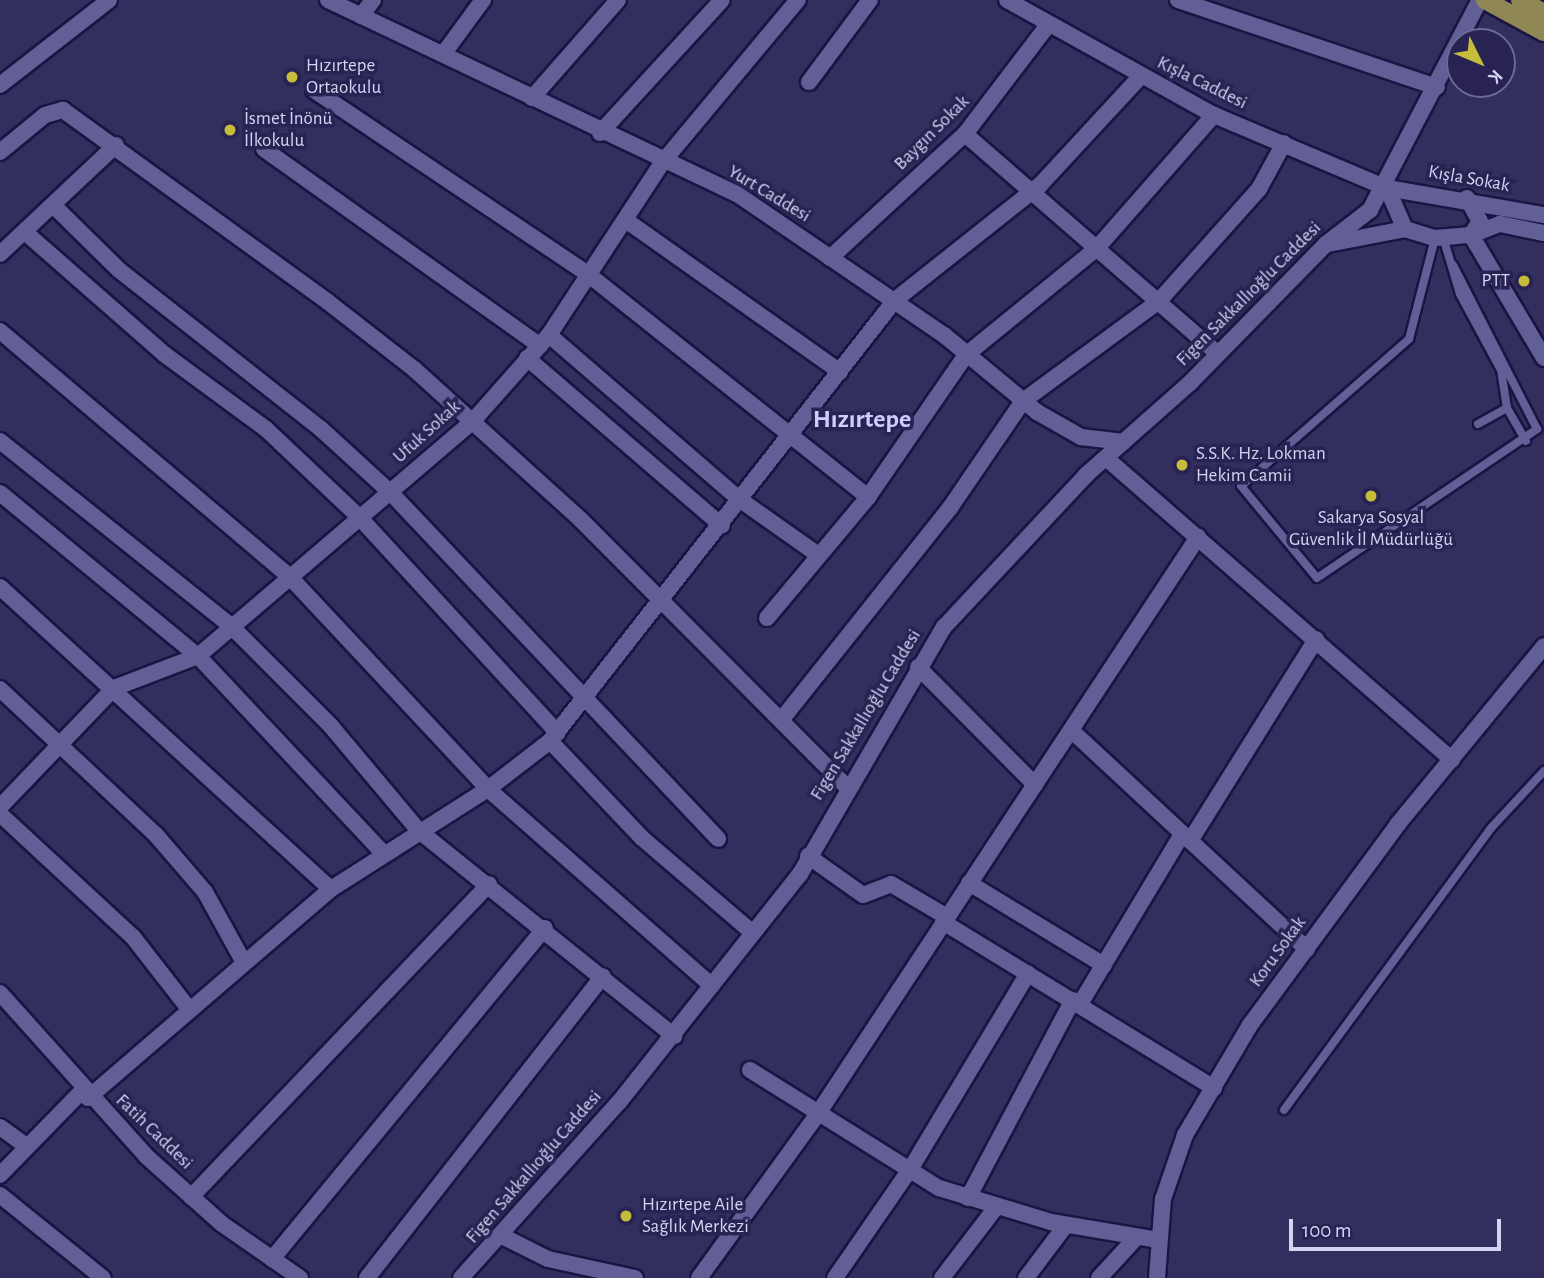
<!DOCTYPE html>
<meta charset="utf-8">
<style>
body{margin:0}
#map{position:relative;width:1544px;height:1278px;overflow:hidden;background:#322e5e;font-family:"Alegreya Sans",sans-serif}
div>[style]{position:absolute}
.roads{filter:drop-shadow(2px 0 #1b1442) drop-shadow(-2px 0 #1b1442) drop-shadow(0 2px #1b1442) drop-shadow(0 -2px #1b1442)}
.service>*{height:8px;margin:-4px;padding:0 4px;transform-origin:4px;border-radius:4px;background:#615f95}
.minor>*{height:16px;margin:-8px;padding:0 8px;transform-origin:8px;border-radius:8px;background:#615f95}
.primary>*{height:18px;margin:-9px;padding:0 9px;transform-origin:9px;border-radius:9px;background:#8f8854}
.dots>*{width:19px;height:19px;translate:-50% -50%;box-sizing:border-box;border:4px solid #282353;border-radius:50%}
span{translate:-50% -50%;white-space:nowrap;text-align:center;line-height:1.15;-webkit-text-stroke:7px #282353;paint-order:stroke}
.poi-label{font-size:19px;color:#d3d3f2}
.left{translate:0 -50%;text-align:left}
.right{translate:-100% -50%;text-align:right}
.street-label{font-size:19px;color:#d3d3f2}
.district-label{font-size:26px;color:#cecefe;font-weight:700}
.north{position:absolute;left:1446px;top:28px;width:70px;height:70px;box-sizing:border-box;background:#282353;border:2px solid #6c6993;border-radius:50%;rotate:133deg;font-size:19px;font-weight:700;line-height:28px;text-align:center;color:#d3d3f2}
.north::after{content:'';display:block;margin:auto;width:24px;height:32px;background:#c6bc3c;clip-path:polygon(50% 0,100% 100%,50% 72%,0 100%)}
.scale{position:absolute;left:1289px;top:1219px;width:212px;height:32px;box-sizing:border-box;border:4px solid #d3d3f2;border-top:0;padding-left:9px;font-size:21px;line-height:24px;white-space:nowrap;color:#d3d3f2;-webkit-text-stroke:5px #282353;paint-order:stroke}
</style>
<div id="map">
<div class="roads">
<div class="service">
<i style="left:1443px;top:237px;width:59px;rotate:73.4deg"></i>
<i style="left:1460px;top:294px;width:86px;rotate:61.7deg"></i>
<i style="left:1501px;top:370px;width:38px;rotate:81deg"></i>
<i style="left:1435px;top:238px;width:104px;rotate:104.4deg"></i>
<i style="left:1409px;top:339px;width:223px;rotate:138.8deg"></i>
<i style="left:1241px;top:486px;width:119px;rotate:50.4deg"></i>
<i style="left:1317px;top:578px;width:266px;rotate:-34.1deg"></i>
<i style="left:1537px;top:429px;width:184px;rotate:-117.1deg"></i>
<i style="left:1478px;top:424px;width:33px;rotate:-29deg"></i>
<i style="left:1507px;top:408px;width:38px;rotate:60deg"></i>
<i style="left:1284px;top:1110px;width:350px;rotate:-53.7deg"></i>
<i style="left:1491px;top:828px;width:78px;rotate:-47.1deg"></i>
</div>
<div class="minor">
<i style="left:328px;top:0;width:453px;rotate:25.4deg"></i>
<i style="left:737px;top:194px;width:250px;rotate:34.3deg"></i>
<i style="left:944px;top:335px;width:121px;rotate:39.6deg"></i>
<i style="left:1037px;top:412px;width:51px;rotate:29.6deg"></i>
<i style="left:1081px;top:437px;width:43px;rotate:6.6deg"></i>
<i style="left:1007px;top:0;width:237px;rotate:29.1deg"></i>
<i style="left:1214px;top:115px;width:188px;rotate:22.9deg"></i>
<i style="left:1387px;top:188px;width:159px;rotate:9.8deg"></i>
<i style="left:1178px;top:0;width:273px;rotate:18.6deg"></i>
<i style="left:361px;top:16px;width:20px;rotate:-53deg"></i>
<i style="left:444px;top:53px;width:66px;rotate:-53.7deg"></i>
<i style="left:809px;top:82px;width:102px;rotate:-53.4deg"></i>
<i style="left:0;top:85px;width:138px;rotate:-37.9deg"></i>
<i style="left:314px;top:90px;width:331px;rotate:33.9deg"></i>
<i style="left:589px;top:275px;width:357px;rotate:38.5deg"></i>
<i style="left:532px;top:98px;width:130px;rotate:-48.7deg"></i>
<i style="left:600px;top:133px;width:180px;rotate:-47.5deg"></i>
<i style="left:965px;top:134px;width:335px;rotate:41deg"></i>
<i style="left:264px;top:149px;width:339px;rotate:35.5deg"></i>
<i style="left:0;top:152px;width:58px;rotate:-39.4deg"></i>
<i style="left:45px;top:115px;width:19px;rotate:-16deg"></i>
<i style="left:63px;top:110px;width:327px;rotate:35.9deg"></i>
<i style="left:328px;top:302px;width:109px;rotate:37.9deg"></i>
<i style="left:414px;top:369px;width:224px;rotate:42.1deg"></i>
<i style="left:580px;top:519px;width:377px;rotate:45.1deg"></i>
<i style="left:1387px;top:188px;width:45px;rotate:66.3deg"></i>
<i style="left:1467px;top:198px;width:26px;rotate:61deg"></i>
<i style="left:1480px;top:221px;width:17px;rotate:123deg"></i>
<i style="left:56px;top:208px;width:88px;rotate:44.5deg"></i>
<i style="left:119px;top:270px;width:257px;rotate:38.2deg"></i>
<i style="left:321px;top:429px;width:95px;rotate:42.4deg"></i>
<i style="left:391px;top:493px;width:476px;rotate:46.6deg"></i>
<i style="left:627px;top:221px;width:261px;rotate:35.3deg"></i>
<i style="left:26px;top:233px;width:184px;rotate:41.2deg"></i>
<i style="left:164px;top:354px;width:127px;rotate:36.3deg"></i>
<i style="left:266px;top:429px;width:129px;rotate:43.4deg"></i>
<i style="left:360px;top:518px;width:292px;rotate:47.4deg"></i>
<i style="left:1471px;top:235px;width:143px;rotate:59.3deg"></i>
<i style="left:1328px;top:244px;width:78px;rotate:-11deg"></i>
<i style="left:1405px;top:229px;width:31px;rotate:17deg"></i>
<i style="left:1435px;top:238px;width:36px;rotate:-5deg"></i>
<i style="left:1471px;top:235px;width:31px;rotate:-21deg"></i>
<i style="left:1500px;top:224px;width:45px;rotate:11.6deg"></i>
<i style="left:0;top:254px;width:159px;rotate:-43.2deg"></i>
<i style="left:830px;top:258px;width:183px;rotate:-42.6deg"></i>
<i style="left:965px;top:134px;width:137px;rotate:-52.7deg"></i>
<i style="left:0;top:331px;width:377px;rotate:40.3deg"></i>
<i style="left:288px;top:575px;width:293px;rotate:46.9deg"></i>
<i style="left:488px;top:789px;width:298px;rotate:41.3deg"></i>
<i style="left:549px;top:335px;width:251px;rotate:40.8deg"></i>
<i style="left:739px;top:499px;width:95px;rotate:35.2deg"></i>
<i style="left:527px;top:358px;width:257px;rotate:40.7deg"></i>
<i style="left:0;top:441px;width:296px;rotate:38.7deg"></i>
<i style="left:231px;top:626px;width:140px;rotate:45deg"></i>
<i style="left:330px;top:725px;width:137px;rotate:50deg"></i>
<i style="left:418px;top:830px;width:329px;rotate:38.8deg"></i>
<i style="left:1106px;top:458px;width:459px;rotate:41.1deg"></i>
<i style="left:0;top:493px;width:256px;rotate:39.5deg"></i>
<i style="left:198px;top:656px;width:269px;rotate:46.8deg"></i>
<i style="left:0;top:587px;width:448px;rotate:42.4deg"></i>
<i style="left:767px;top:618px;width:158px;rotate:-50.1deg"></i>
<i style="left:868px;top:497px;width:173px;rotate:-55.4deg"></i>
<i style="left:966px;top:355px;width:169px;rotate:-39.2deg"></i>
<i style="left:1097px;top:248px;width:177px;rotate:-48.7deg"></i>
<i style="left:918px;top:667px;width:166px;rotate:45.2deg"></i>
<i style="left:0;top:689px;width:214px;rotate:43.1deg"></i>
<i style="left:156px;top:835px;width:75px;rotate:49.3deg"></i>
<i style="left:205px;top:892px;width:77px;rotate:61.1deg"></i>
<i style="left:782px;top:719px;width:270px;rotate:-51.5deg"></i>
<i style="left:950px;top:508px;width:130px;rotate:-55.7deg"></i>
<i style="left:1023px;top:401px;width:167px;rotate:-36.3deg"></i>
<i style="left:1158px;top:302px;width:152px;rotate:-48.2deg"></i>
<i style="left:1259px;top:189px;width:52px;rotate:-61.5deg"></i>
<i style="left:1071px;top:730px;width:322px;rotate:42.9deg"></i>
<i style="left:550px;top:741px;width:134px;rotate:46.5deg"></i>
<i style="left:642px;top:838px;width:146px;rotate:40.6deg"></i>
<i style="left:0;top:807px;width:165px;rotate:-46.2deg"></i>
<i style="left:114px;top:688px;width:90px;rotate:-20.9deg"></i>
<i style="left:198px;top:656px;width:360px;rotate:-40.5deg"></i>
<i style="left:472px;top:422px;width:116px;rotate:-48.5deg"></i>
<i style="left:549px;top:335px;width:206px;rotate:-56.7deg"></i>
<i style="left:662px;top:163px;width:212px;rotate:-50.2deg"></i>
<i style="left:0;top:814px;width:181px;rotate:42.8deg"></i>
<i style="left:133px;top:937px;width:91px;rotate:52.1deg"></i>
<i style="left:1190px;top:841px;width:238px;rotate:-58deg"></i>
<i style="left:808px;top:856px;width:67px;rotate:35.3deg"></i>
<i style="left:863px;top:895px;width:30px;rotate:-21deg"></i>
<i style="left:891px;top:884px;width:65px;rotate:30.5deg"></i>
<i style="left:969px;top:883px;width:158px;rotate:31.3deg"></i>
<i style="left:943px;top:922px;width:318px;rotate:31.5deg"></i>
<i style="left:0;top:993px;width:219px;rotate:48.1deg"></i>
<i style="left:146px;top:1156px;width:102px;rotate:41.8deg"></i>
<i style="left:222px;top:1224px;width:95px;rotate:34.7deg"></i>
<i style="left:1080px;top:1004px;width:198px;rotate:-59deg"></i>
<i style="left:750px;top:1070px;width:223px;rotate:32deg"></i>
<i style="left:939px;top:1188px;width:117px;rotate:16.9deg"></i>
<i style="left:1051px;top:1222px;width:109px;rotate:9.5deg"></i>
<i style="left:88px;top:1098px;width:321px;rotate:-40.7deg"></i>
<i style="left:331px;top:889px;width:186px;rotate:-32.5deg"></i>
<i style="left:488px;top:789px;width:78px;rotate:-37.7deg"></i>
<i style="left:550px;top:741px;width:560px;rotate:-51.96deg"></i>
<i style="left:895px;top:300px;width:185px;rotate:-38.4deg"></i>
<i style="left:1040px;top:185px;width:147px;rotate:-47.2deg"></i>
<i style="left:0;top:1127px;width:32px;rotate:36deg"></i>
<i style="left:0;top:1175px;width:117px;rotate:-45.7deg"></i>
<i style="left:0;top:1195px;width:132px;rotate:38.9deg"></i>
<i style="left:191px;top:1197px;width:432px;rotate:-46.4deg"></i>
<i style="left:968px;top:1198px;width:224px;rotate:-62.1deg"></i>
<i style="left:502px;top:1236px;width:51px;rotate:26.6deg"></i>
<i style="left:548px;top:1259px;width:89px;rotate:12.3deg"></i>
<i style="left:272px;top:1259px;width:429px;rotate:-50.5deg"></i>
<i style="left:367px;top:1278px;width:383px;rotate:-52deg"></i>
<i style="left:461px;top:1278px;width:238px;rotate:-48.1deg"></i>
<i style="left:620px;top:1101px;width:290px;rotate:-51.6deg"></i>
<i style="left:800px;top:874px;width:286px;rotate:-59.8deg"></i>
<i style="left:944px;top:627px;width:208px;rotate:-46.9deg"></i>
<i style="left:1086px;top:475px;width:139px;rotate:-41.5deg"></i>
<i style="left:1190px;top:383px;width:194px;rotate:-45.6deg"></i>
<i style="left:1326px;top:244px;width:56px;rotate:-37.7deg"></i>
<i style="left:1370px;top:210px;width:237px;rotate:-62.4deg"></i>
<i style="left:699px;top:1278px;width:205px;rotate:-54.1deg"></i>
<i style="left:819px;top:1112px;width:689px;rotate:-56.61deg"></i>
<i style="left:835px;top:1278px;width:134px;rotate:-55.4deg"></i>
<i style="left:911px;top:1168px;width:227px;rotate:-59deg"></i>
<i style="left:942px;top:1278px;width:91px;rotate:-52.6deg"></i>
<i style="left:1026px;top:1278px;width:66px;rotate:-53deg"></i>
<i style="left:1099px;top:1278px;width:53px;rotate:-47.3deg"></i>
<i style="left:1157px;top:1278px;width:79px;rotate:-85.7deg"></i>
<i style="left:1163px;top:1199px;width:68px;rotate:-71deg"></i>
<i style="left:1185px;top:1135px;width:128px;rotate:-59.4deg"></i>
<i style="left:1250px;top:1025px;width:250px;rotate:-53.6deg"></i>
<i style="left:1398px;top:824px;width:230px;rotate:-50.6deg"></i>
</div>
<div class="primary">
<i style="left:1485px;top:0;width:67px;rotate:28.5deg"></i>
<i style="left:1520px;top:0;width:27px;rotate:28deg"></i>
</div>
</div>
<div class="dots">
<i style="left:292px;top:77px;background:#c6bc3c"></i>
<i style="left:230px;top:130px;background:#c6bc3c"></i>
<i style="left:1524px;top:281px;background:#c6bc3c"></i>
<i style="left:1182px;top:465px;background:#c6bc3c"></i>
<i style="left:1371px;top:496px;background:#c6bc3c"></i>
<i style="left:626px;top:1216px;background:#c6bc3c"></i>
</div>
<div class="poi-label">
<span class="left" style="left:306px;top:77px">Hızırtepe<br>Ortaokulu</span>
<span class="left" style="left:244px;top:130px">İsmet İnönü<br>İlkokulu</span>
<span class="right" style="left:1510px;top:281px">PTT</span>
<span class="left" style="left:1196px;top:465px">S.S.K. Hz. Lokman<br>Hekim Camii</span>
<span style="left:1371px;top:529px">Sakarya Sosyal<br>Güvenlik İl Müdürlüğü</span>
<span class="left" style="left:642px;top:1216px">Hızırtepe Aile<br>Sağlık Merkezi</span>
</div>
<div class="street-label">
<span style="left:1202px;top:83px;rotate:26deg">Kışla Caddesi</span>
<span style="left:932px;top:133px;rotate:-45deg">Baygın Sokak</span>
<span style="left:1469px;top:179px;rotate:10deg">Kışla Sokak</span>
<span style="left:769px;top:194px;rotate:31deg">Yurt Caddesi</span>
<span style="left:1249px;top:294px;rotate:-45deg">Figen Sakkallıoğlu Caddesi</span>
<span style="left:427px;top:432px;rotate:-42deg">Ufuk Sokak</span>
<span style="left:866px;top:715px;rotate:-59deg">Figen Sakkallıoğlu Caddesi</span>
<span style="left:1278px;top:952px;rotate:-54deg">Koru Sokak</span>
<span style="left:154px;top:1132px;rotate:44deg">Fatih Caddesi</span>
<span style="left:534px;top:1167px;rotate:-49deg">Figen Sakkallıoğlu Caddesi</span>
</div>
<div class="district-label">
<span style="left:862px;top:420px">Hızırtepe</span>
</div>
<div class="north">K</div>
<div class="scale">100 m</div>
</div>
